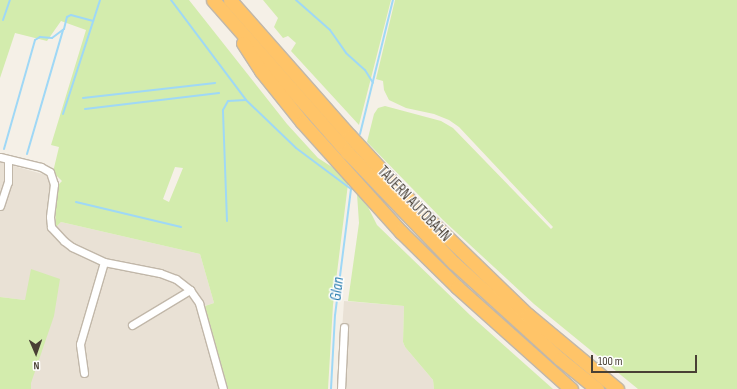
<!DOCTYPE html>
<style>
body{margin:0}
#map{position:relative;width:737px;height:389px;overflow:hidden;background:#f5f0e7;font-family:"Sofia Sans Condensed",sans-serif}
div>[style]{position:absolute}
.residential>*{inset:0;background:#e9e1d5}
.green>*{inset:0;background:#d3ecad}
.stream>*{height:2px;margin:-1px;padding:0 1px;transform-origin:1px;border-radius:1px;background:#9fd8f6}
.roads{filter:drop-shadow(1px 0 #c1b7a9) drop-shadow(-1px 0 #c1b7a9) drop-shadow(0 1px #c1b7a9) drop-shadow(0 -1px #c1b7a9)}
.minor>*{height:7px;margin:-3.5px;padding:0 3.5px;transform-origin:3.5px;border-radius:3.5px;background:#fff}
.motorway>*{height:13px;margin:-6.5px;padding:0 6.5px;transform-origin:6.5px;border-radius:6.5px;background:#ffc468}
span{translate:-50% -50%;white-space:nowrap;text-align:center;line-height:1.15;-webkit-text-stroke:3px #fff;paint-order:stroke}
.street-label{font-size:15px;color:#494035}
.water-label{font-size:16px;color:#247aac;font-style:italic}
.north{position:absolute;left:16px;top:333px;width:40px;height:40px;-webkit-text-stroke:3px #fff;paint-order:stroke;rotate:178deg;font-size:11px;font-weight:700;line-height:16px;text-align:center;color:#494035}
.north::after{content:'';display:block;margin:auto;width:14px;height:18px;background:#494035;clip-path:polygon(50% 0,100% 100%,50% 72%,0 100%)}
.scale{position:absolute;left:591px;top:355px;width:106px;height:18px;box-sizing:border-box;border:2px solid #494035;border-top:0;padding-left:5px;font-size:12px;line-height:14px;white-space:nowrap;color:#494035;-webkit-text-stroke:3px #fff;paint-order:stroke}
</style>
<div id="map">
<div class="residential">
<i style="clip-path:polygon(0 162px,46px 175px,51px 181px,52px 188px,46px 222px,56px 227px,61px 222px,200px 254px,214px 303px,205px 306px,228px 389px,31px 389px,25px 300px,0 297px)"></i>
<i style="clip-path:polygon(344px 301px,404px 306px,403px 342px,405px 347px,433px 380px,434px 389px,338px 389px)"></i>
</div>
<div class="green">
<i style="clip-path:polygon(evenodd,0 0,189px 0,287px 124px,318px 158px,332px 167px,348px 184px,333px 305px,328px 389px,228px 389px,205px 306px,214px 303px,200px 254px,61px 222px,56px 227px,55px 212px,59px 184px,62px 181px,53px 172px,59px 147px,51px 145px,86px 30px,61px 21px,47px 41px,15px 33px,0 78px,0 0,175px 167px,183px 168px,169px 202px,163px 199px,175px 167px)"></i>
<i style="clip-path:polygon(263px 0,391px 0,359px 125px,291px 51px,296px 43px,288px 36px,283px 38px,274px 27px,278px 18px)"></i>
<i style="clip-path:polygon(395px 0,737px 0,737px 389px,638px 389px,534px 304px,443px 220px,367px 142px,374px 114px,378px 108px,385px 106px,441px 121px,453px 128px,551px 229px,553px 227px,459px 127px,449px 120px,434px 114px,406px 108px,389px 100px,384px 90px,383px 81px,376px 79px)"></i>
<i style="clip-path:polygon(357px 194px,368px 207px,377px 225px,470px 315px,553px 389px,434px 389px,433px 380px,405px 347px,403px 342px,404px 306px,348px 301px,359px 223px)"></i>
<i style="clip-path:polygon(31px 269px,60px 279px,54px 316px,31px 383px,31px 389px,0 389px,0 297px,25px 300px)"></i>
</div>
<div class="stream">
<i style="left:171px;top:0;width:125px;rotate:53.1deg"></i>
<i style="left:246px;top:100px;width:69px;rotate:43.8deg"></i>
<i style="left:296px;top:148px;width:69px;rotate:36.7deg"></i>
<i style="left:351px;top:189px;width:127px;rotate:97.2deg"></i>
<i style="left:335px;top:315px;width:74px;rotate:93.1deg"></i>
<i style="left:296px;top:0;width:45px;rotate:41.4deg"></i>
<i style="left:330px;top:30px;width:28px;rotate:55deg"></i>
<i style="left:346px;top:53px;width:25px;rotate:42deg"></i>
<i style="left:365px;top:70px;width:15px;rotate:58deg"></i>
<i style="left:3px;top:20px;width:21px;rotate:-71deg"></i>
<i style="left:83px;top:98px;width:133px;rotate:-6.5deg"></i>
<i style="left:85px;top:109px;width:135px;rotate:-6.8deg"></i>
<i style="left:63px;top:114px;width:120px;rotate:-72deg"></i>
<i style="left:360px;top:134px;width:138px;rotate:-76.2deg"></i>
<i style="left:4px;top:149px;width:113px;rotate:-74.1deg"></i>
<i style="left:35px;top:40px;width:6px;rotate:-31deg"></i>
<i style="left:40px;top:37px;width:12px;rotate:5deg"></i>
<i style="left:52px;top:38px;width:15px;rotate:-37deg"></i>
<i style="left:64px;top:29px;width:12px;rotate:-76deg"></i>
<i style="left:67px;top:17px;width:4px;rotate:-27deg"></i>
<i style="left:71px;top:15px;width:23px;rotate:15deg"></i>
<i style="left:27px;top:154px;width:129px;rotate:-73.8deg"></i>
<i style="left:76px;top:202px;width:108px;rotate:13.4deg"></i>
<i style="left:227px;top:221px;width:111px;rotate:-92.1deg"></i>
<i style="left:223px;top:110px;width:10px;rotate:-61deg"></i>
<i style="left:228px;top:101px;width:18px;rotate:-3deg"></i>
</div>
<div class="roads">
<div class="minor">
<i style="left:0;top:157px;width:42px;rotate:13.7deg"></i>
<i style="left:41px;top:167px;width:10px;rotate:29deg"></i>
<i style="left:50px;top:172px;width:13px;rotate:72deg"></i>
<i style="left:54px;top:184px;width:33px;rotate:97deg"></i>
<i style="left:50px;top:217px;width:10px;rotate:84deg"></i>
<i style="left:51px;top:227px;width:19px;rotate:47deg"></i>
<i style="left:64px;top:241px;width:10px;rotate:37deg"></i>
<i style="left:72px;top:247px;width:35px;rotate:25deg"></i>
<i style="left:104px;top:262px;width:57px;rotate:11.1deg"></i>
<i style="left:160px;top:273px;width:17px;rotate:21deg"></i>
<i style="left:176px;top:279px;width:18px;rotate:38deg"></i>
<i style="left:190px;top:290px;width:16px;rotate:55deg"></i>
<i style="left:199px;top:303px;width:89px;rotate:74.4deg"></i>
<i style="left:0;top:206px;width:25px;rotate:-72deg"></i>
<i style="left:8px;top:182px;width:23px;rotate:-90deg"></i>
<i style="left:132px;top:325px;width:68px;rotate:-31.1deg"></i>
<i style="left:84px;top:373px;width:29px;rotate:-98deg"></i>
<i style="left:80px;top:344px;width:85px;rotate:-73.7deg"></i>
<i style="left:341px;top:389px;width:62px;rotate:-87.2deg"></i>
</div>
<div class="motorway">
<i style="left:213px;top:0;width:203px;rotate:48.6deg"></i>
<i style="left:347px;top:152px;width:154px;rotate:46.1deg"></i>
<i style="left:454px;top:263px;width:143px;rotate:42.2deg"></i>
<i style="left:560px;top:359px;width:48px;rotate:39deg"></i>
<i style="left:230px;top:0;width:181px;rotate:48.6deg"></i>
<i style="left:350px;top:136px;width:96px;rotate:47.1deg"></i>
<i style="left:415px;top:206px;width:157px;rotate:44deg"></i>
<i style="left:528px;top:315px;width:116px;rotate:39.7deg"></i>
<i style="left:243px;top:43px;width:33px;rotate:57deg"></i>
<i style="left:261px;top:71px;width:65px;rotate:51.2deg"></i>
<i style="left:302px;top:122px;width:148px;rotate:48deg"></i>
<i style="left:401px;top:232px;width:78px;rotate:44.5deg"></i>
<i style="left:457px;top:287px;width:153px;rotate:41.8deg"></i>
</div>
</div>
<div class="street-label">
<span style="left:414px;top:204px;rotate:46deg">TAUERN AUTOBAHN</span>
</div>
<div class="water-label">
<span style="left:338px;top:289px;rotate:-83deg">Glan</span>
</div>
<div class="north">N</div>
<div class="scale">100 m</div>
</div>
